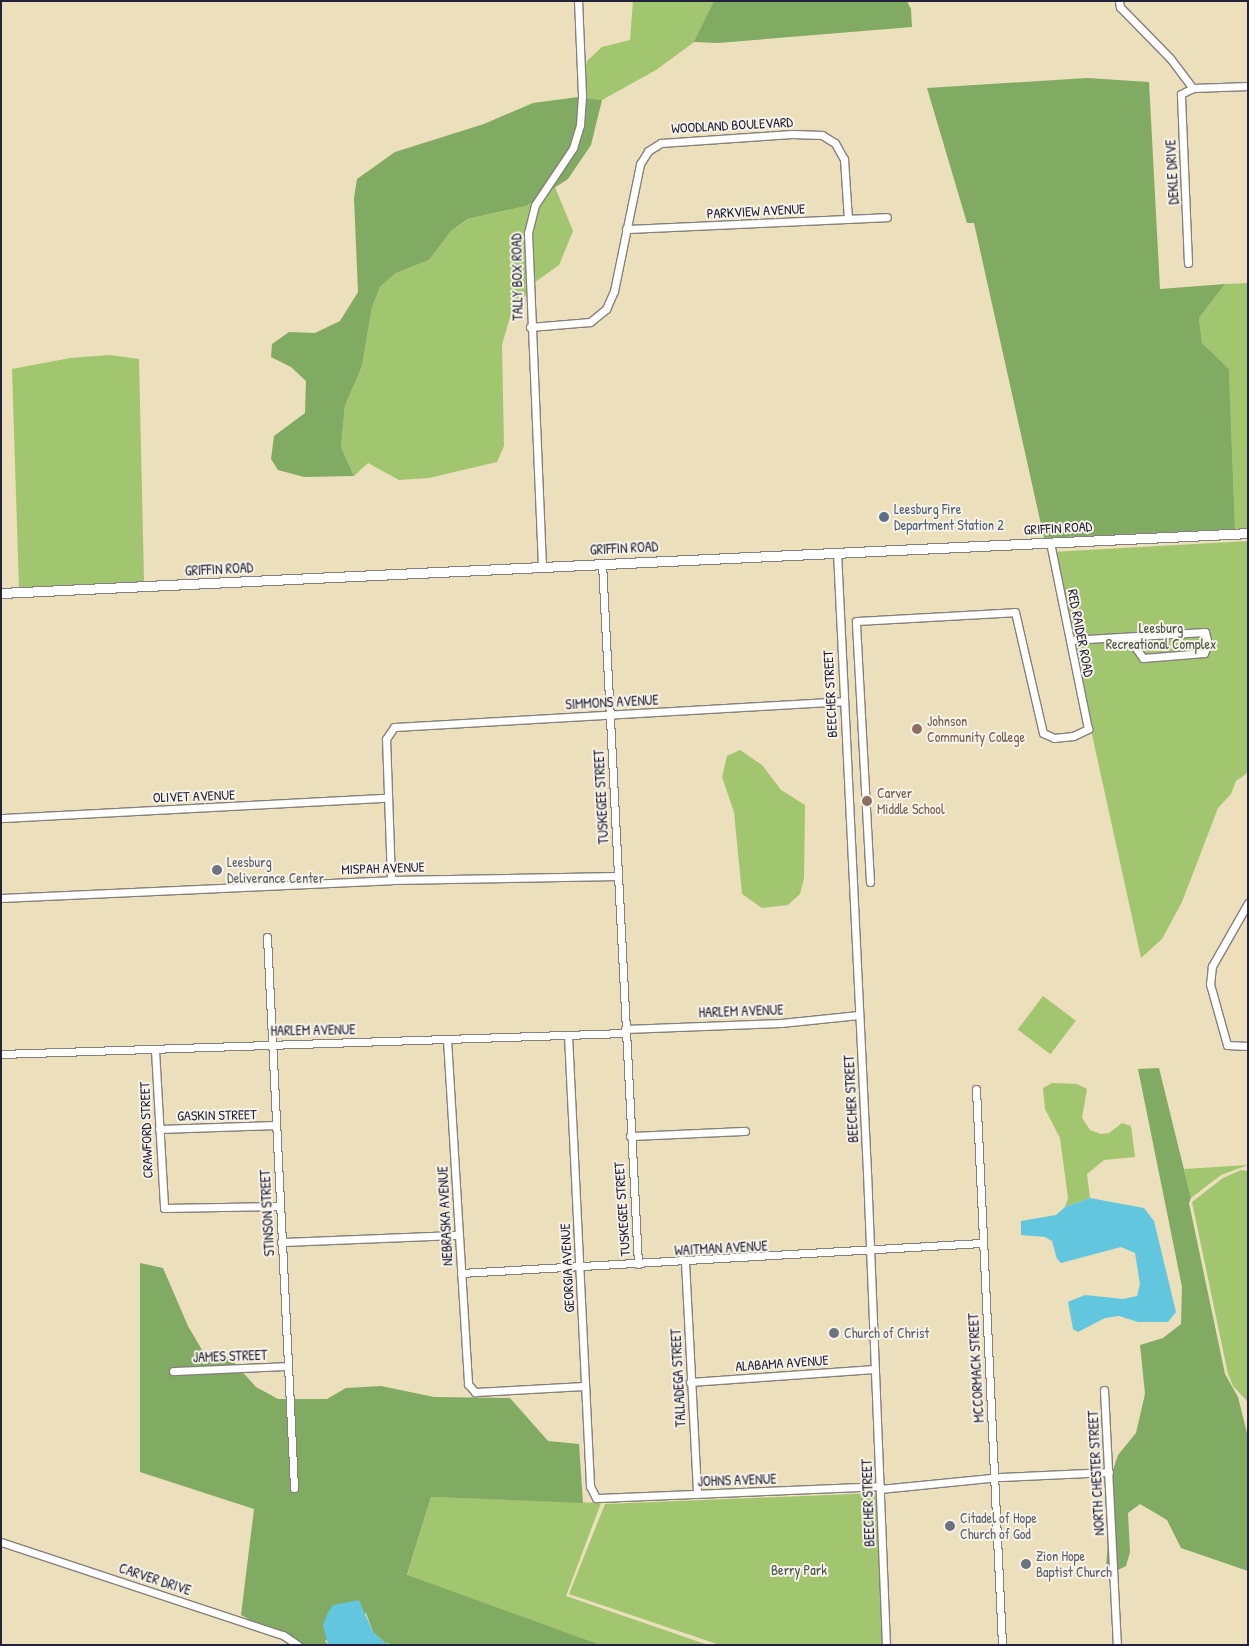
<!DOCTYPE html>
<style>
body{margin:0}
#map{position:relative;width:1249px;height:1646px;overflow:hidden;background:#ebdfbc;font-family:"Patrick Hand",sans-serif}
div>[style]{position:absolute}
.green>*{inset:0;background:#a2c56f;transform-origin:0 0}
.forest>*{inset:0;background:#81aa62}
.water>*{inset:0;background:#62c6df}
.roads{filter:drop-shadow(1px 0 #86807c) drop-shadow(-1px 0 #86807c) drop-shadow(0 1px #86807c) drop-shadow(0 -1px #86807c)}
.minor>*{height:7px;margin:-3.5px;padding:0 3.5px;transform-origin:3.5px;border-radius:3.5px;background:#fff}
.tertiary>*{height:9px;margin:-4.5px;padding:0 4.5px;transform-origin:4.5px;border-radius:4.5px;background:#fff}
.dots>*{width:14px;height:14px;translate:-50% -50%;box-sizing:border-box;border:2px solid #f7f3e8;border-radius:50%}
span{translate:-50% -50%;white-space:nowrap;text-align:center;line-height:1.15;-webkit-text-stroke:4px #f7f3e8;paint-order:stroke}
.street-label{font-size:14px;color:#22223b}
.service-label{font-size:14px;color:#4e5e75}
.left{translate:0 -50%;text-align:left}
.park-label{font-size:14px;color:#48534b}
.education-label{font-size:14px;color:#785e54}
.worship-label{font-size:14px;color:#5b616d}
.frame{position:absolute;inset:0;border:2px solid #22223b;pointer-events:none}
</style>
<div id="map">
<div class="green">
<i style="clip-path:polygon(633px 1px,714px 1px,697px 40px,656px 70px,602px 100px,578px 97px,587px 61px,602px 47px,630px 40px)"></i>
<i style="clip-path:polygon(555px 187px,573px 231px,559px 265px,534px 283px,510px 317px,502px 345px,504px 446px,497px 462px,429px 478px,399px 480px,368px 463px,354px 476px,341px 447px,345px 404px,362px 366px,372px 307px,380px 287px,396px 273px,429px 260px,451px 231px,469px 219px,526px 206px)"></i>
<i style="clip-path:polygon(1248px 283px,1248px 528px,1235px 529px,1229px 369px,1202px 343px,1199px 318px,1225px 284px)"></i>
<i style="clip-path:polygon(110px 355px,139px 359px,144px 582px,19px 588px,12px 369px,70px 358px)"></i>
<i style="clip-path:polygon(1248px 541px,1248px 767px,1246px 774px,1236px 781px,1231px 794px,1218px 808px,1182px 902px,1162px 939px,1141px 958px,1052px 552px)"></i>
<i style="clip-path:polygon(740px 750px,762px 765px,781px 790px,805px 805px,804px 878px,800px 894px,788px 905px,762px 908px,742px 894px,734px 812px,722px 777px,727px 756px)"></i>
<i style="left:1043px;top:996px;width:41px;height:42px;rotate:37deg"></i>
<i style="clip-path:polygon(1052px 1083px,1077px 1084px,1087px 1089px,1082px 1118px,1090px 1130px,1101px 1134px,1109px 1133px,1122px 1123px,1131px 1126px,1135px 1157px,1104px 1160px,1087px 1174px,1090px 1198px,1065px 1207px,1068px 1198px,1060px 1138px,1045px 1109px,1043px 1088px)"></i>
<i style="clip-path:polygon(1248px 1165px,1221px 1175px,1191px 1198px,1184px 1169px)"></i>
<i style="clip-path:polygon(1241px 1170px,1248px 1171px,1248px 1402px,1233px 1386px,1228px 1374px,1192px 1202px,1223px 1178px)"></i>
<i style="clip-path:polygon(877px 1493px,885px 1645px,720px 1645px,569px 1594px,605px 1504px)"></i>
<i style="clip-path:polygon(431px 1497px,601px 1503px,566px 1596px,708px 1645px,601px 1645px,407px 1576px)"></i>
</div>
<div class="forest">
<i style="clip-path:polygon(714px 1px,907px 1px,911px 9px,912px 27px,718px 43px,694px 42px)"></i>
<i style="clip-path:polygon(1087px 78px,1149px 82px,1160px 289px,1225px 284px,1199px 318px,1202px 343px,1229px 369px,1235px 529px,1044px 538px,974px 223px,967px 223px,927px 88px)"></i>
<i style="clip-path:polygon(578px 97px,602px 100px,591px 145px,568px 179px,526px 206px,468px 219px,451px 231px,429px 260px,396px 273px,380px 287px,372px 307px,362px 366px,345px 405px,341px 447px,354px 476px,304px 477px,278px 470px,271px 459px,274px 436px,305px 413px,306px 381px,291px 367px,271px 357px,272px 344px,289px 332px,315px 333px,340px 321px,358px 292px,354px 198px,357px 179px,395px 152px,484px 124px,533px 103px)"></i>
<i style="clip-path:polygon(1159px 1068px,1191px 1198px,1189px 1203px,1225px 1374px,1238px 1397px,1248px 1437px,1248px 1571px,1181px 1548px,1167px 1520px,1140px 1504px,1128px 1513px,1130px 1552px,1126px 1566px,1114px 1572px,1106px 1569px,1112px 1473px,1118px 1455px,1136px 1433px,1145px 1394px,1140px 1345px,1163px 1338px,1181px 1324px,1182px 1287px,1138px 1069px)"></i>
<i style="clip-path:polygon(140px 1263px,163px 1268px,188px 1326px,202px 1350px,230px 1358px,256px 1387px,278px 1399px,327px 1399px,346px 1388px,381px 1386px,434px 1397px,510px 1398px,548px 1441px,579px 1444px,583px 1503px,431px 1497px,407px 1575px,601px 1645px,397px 1645px,385px 1643px,373px 1632px,366px 1613px,325px 1641px,328px 1645px,295px 1645px,241px 1615px,254px 1509px,140px 1472px)"></i>
</div>
<div class="water">
<i style="clip-path:polygon(1090px 1198px,1144px 1208px,1154px 1221px,1176px 1312px,1168px 1322px,1138px 1322px,1119px 1316px,1105px 1318px,1078px 1332px,1073px 1329px,1068px 1302px,1085px 1295px,1123px 1299px,1137px 1296px,1140px 1284px,1135px 1253px,1121px 1247px,1061px 1263px,1057px 1259px,1052px 1241px,1045px 1237px,1021px 1235px,1021px 1221px,1056px 1215px,1065px 1207px)"></i>
<i style="clip-path:polygon(359px 1600px,373px 1632px,385px 1643px,397px 1645px,328px 1645px,323px 1625px,327px 1614px,333px 1605px)"></i>
</div>
<div class="roads">
<div class="minor">
<i style="left:1119px;top:1px;width:6px;rotate:81deg"></i>
<i style="left:1120px;top:7px;width:71px;rotate:45.6deg"></i>
<i style="left:1170px;top:58px;width:38px;rotate:53deg"></i>
<i style="left:626px;top:229px;width:261px;rotate:-2.6deg"></i>
<i style="left:1188px;top:263px;width:169px;rotate:-92.4deg"></i>
<i style="left:1181px;top:94px;width:13px;rotate:-27deg"></i>
<i style="left:1193px;top:88px;width:55px;rotate:-2.1deg"></i>
<i style="left:530px;top:327px;width:60px;rotate:-4.8deg"></i>
<i style="left:590px;top:322px;width:21px;rotate:-39deg"></i>
<i style="left:606px;top:309px;width:20px;rotate:-66deg"></i>
<i style="left:614px;top:291px;width:130px;rotate:-78.4deg"></i>
<i style="left:640px;top:164px;width:15px;rotate:-58deg"></i>
<i style="left:648px;top:151px;width:15px;rotate:-32deg"></i>
<i style="left:661px;top:143px;width:131px;rotate:-3.9deg"></i>
<i style="left:792px;top:134px;width:30px;rotate:2deg"></i>
<i style="left:822px;top:135px;width:15px;rotate:32deg"></i>
<i style="left:835px;top:143px;width:18px;rotate:61deg"></i>
<i style="left:844px;top:159px;width:60px;rotate:86.2deg"></i>
<i style="left:837px;top:552px;width:621px;rotate:87.23deg"></i>
<i style="left:867px;top:1172px;width:473px;rotate:87.7deg"></i>
<i style="left:602px;top:563px;width:702px;rotate:87.06deg"></i>
<i style="left:542px;top:566px;width:333px;rotate:-92.4deg"></i>
<i style="left:528px;top:233px;width:29px;rotate:-76deg"></i>
<i style="left:535px;top:205px;width:69px;rotate:-56.3deg"></i>
<i style="left:573px;top:148px;width:24px;rotate:-73deg"></i>
<i style="left:580px;top:125px;width:30px;rotate:-86deg"></i>
<i style="left:582px;top:95px;width:94px;rotate:-92.4deg"></i>
<i style="left:1070px;top:640px;width:135px;rotate:-3.4deg"></i>
<i style="left:1205px;top:632px;width:12px;rotate:76deg"></i>
<i style="left:1208px;top:644px;width:10px;rotate:114deg"></i>
<i style="left:1204px;top:653px;width:61px;rotate:175.3deg"></i>
<i style="left:1143px;top:658px;width:26px;rotate:-126deg"></i>
<i style="left:1px;top:818px;width:387px;rotate:-3deg"></i>
<i style="left:391px;top:880px;width:141px;rotate:-92deg"></i>
<i style="left:386px;top:739px;width:14px;rotate:-56deg"></i>
<i style="left:394px;top:727px;width:450px;rotate:-3.3deg"></i>
<i style="left:870px;top:882px;width:261px;rotate:-93.1deg"></i>
<i style="left:856px;top:621px;width:159px;rotate:-3.2deg"></i>
<i style="left:1015px;top:612px;width:124px;rotate:77deg"></i>
<i style="left:1043px;top:733px;width:12px;rotate:24deg"></i>
<i style="left:1054px;top:738px;width:19px;rotate:-6deg"></i>
<i style="left:1073px;top:736px;width:17px;rotate:-25deg"></i>
<i style="left:1088px;top:729px;width:191px;rotate:-101.5deg"></i>
<i style="left:1px;top:898px;width:390px;rotate:-2.6deg"></i>
<i style="left:391px;top:880px;width:226px;rotate:-1deg"></i>
<i style="left:1248px;top:903px;width:73px;rotate:119.7deg"></i>
<i style="left:1212px;top:966px;width:18px;rotate:96deg"></i>
<i style="left:1210px;top:984px;width:63px;rotate:74.4deg"></i>
<i style="left:1227px;top:1045px;width:21px;rotate:3deg"></i>
<i style="left:267px;top:937px;width:552px;rotate:87.19deg"></i>
<i style="left:625px;top:1029px;width:156px;rotate:-2.2deg"></i>
<i style="left:781px;top:1023px;width:78px;rotate:-5.9deg"></i>
<i style="left:568px;top:1035px;width:452px;rotate:87.2deg"></i>
<i style="left:590px;top:1486px;width:13px;rotate:63deg"></i>
<i style="left:596px;top:1498px;width:284px;rotate:-2.4deg"></i>
<i style="left:447px;top:1039px;width:346px;rotate:86.5deg"></i>
<i style="left:468px;top:1384px;width:11px;rotate:49deg"></i>
<i style="left:475px;top:1392px;width:110px;rotate:-3.1deg"></i>
<i style="left:155px;top:1050px;width:158px;rotate:86.7deg"></i>
<i style="left:164px;top:1208px;width:115px;rotate:-1deg"></i>
<i style="left:1px;top:1054px;width:624px;rotate:-1.93deg"></i>
<i style="left:976px;top:1089px;width:557px;rotate:87.32deg"></i>
<i style="left:159px;top:1129px;width:117px;rotate:-2deg"></i>
<i style="left:630px;top:1136px;width:115px;rotate:-2.5deg"></i>
<i style="left:281px;top:1242px;width:177px;rotate:-2.3deg"></i>
<i style="left:685px;top:1262px;width:232px;rotate:87deg"></i>
<i style="left:461px;top:1273px;width:522px;rotate:-3.3deg"></i>
<i style="left:173px;top:1371px;width:114px;rotate:-2.5deg"></i>
<i style="left:690px;top:1382px;width:185px;rotate:-4deg"></i>
<i style="left:1104px;top:1390px;width:255px;rotate:87.1deg"></i>
<i style="left:880px;top:1489px;width:122px;rotate:-5.7deg"></i>
<i style="left:1001px;top:1477px;width:108px;rotate:-2.7deg"></i>
<i style="left:1px;top:1542px;width:297px;rotate:18.3deg"></i>
<i style="left:283px;top:1635px;width:18px;rotate:34deg"></i>
</div>
<div class="tertiary">
<i style="left:1px;top:593px;width:1248px;rotate:-2.75deg"></i>
</div>
</div>
<div class="dots">
<i style="left:884px;top:517px;background:#5c6f8a"></i>
<i style="left:917px;top:729px;background:#8d6e63"></i>
<i style="left:867px;top:801px;background:#8d6e63"></i>
<i style="left:217px;top:870px;background:#6b7280"></i>
<i style="left:834px;top:1333px;background:#6b7280"></i>
<i style="left:950px;top:1526px;background:#6b7280"></i>
<i style="left:1026px;top:1564px;background:#6b7280"></i>
</div>
<div class="street-label">
<span style="left:732px;top:125px;rotate:-3deg">WOODLAND BOULEVARD</span>
<span style="left:1172px;top:172px;rotate:-93deg">DEKLE DRIVE</span>
<span style="left:756px;top:211px;rotate:-3deg">PARKVIEW AVENUE</span>
<span style="left:517px;top:277px;rotate:-91deg">TALLY BOX ROAD</span>
<span style="left:1058px;top:528px;rotate:-3deg">GRIFFIN ROAD</span>
<span style="left:624px;top:548px;rotate:-3deg">GRIFFIN ROAD</span>
<span style="left:219px;top:569px;rotate:-3deg">GRIFFIN ROAD</span>
<span style="left:1081px;top:633px;rotate:79deg">RED RAIDER ROAD</span>
<span style="left:830px;top:694px;rotate:-93deg">BEECHER STREET</span>
<span style="left:612px;top:702px;rotate:-3deg">SIMMONS AVENUE</span>
<span style="left:194px;top:796px;rotate:-2deg">OLIVET AVENUE</span>
<span style="left:601px;top:797px;rotate:-93deg">TUSKEGEE STREET</span>
<span style="left:383px;top:868px;rotate:-2deg">MISPAH AVENUE</span>
<span style="left:741px;top:1011px;rotate:-2deg">HARLEM AVENUE</span>
<span style="left:313px;top:1030px;rotate:-1deg">HARLEM AVENUE</span>
<span style="left:851px;top:1099px;rotate:-93deg">BEECHER STREET</span>
<span style="left:217px;top:1115px;rotate:-1deg">GASKIN STREET</span>
<span style="left:146px;top:1130px;rotate:-92deg">CRAWFORD STREET</span>
<span style="left:622px;top:1209px;rotate:-94deg">TUSKEGEE STREET</span>
<span style="left:267px;top:1213px;rotate:-93deg">STINSON STREET</span>
<span style="left:445px;top:1216px;rotate:-93deg">NEBRASKA AVENUE</span>
<span style="left:721px;top:1248px;rotate:-3deg">WAITMAN AVENUE</span>
<span style="left:567px;top:1268px;rotate:-93deg">GEORGIA AVENUE</span>
<span style="left:230px;top:1356px;rotate:-2deg">JAMES STREET</span>
<span style="left:782px;top:1363px;rotate:-4deg">ALABAMA AVENUE</span>
<span style="left:976px;top:1368px;rotate:-93deg">MCCORMACK STREET</span>
<span style="left:678px;top:1378px;rotate:-93deg">TALLADEGA STREET</span>
<span style="left:1096px;top:1473px;rotate:-93deg">NORTH CHESTER STREET</span>
<span style="left:737px;top:1480px;rotate:-2deg">JOHNS AVENUE</span>
<span style="left:868px;top:1503px;rotate:-92deg">BEECHER STREET</span>
<span style="left:155px;top:1579px;rotate:18deg">CARVER DRIVE</span>
</div>
<div class="service-label">
<span class="left" style="left:894px;top:517px">Leesburg Fire<br>Department Station 2</span>
</div>
<div class="park-label">
<span style="left:1161px;top:636px">Leesburg<br>Recreational Complex</span>
<span style="left:799px;top:1570px">Berry Park</span>
</div>
<div class="education-label">
<span class="left" style="left:927px;top:729px">Johnson<br>Community College</span>
<span class="left" style="left:877px;top:801px">Carver<br>Middle School</span>
</div>
<div class="worship-label">
<span class="left" style="left:227px;top:870px">Leesburg<br>Deliverance Center</span>
<span class="left" style="left:844px;top:1333px">Church of Christ</span>
<span class="left" style="left:960px;top:1526px">Citadel of Hope<br>Church of God</span>
<span class="left" style="left:1036px;top:1564px">Zion Hope<br>Baptist Church</span>
</div>
<div class="frame"></div>
</div>
